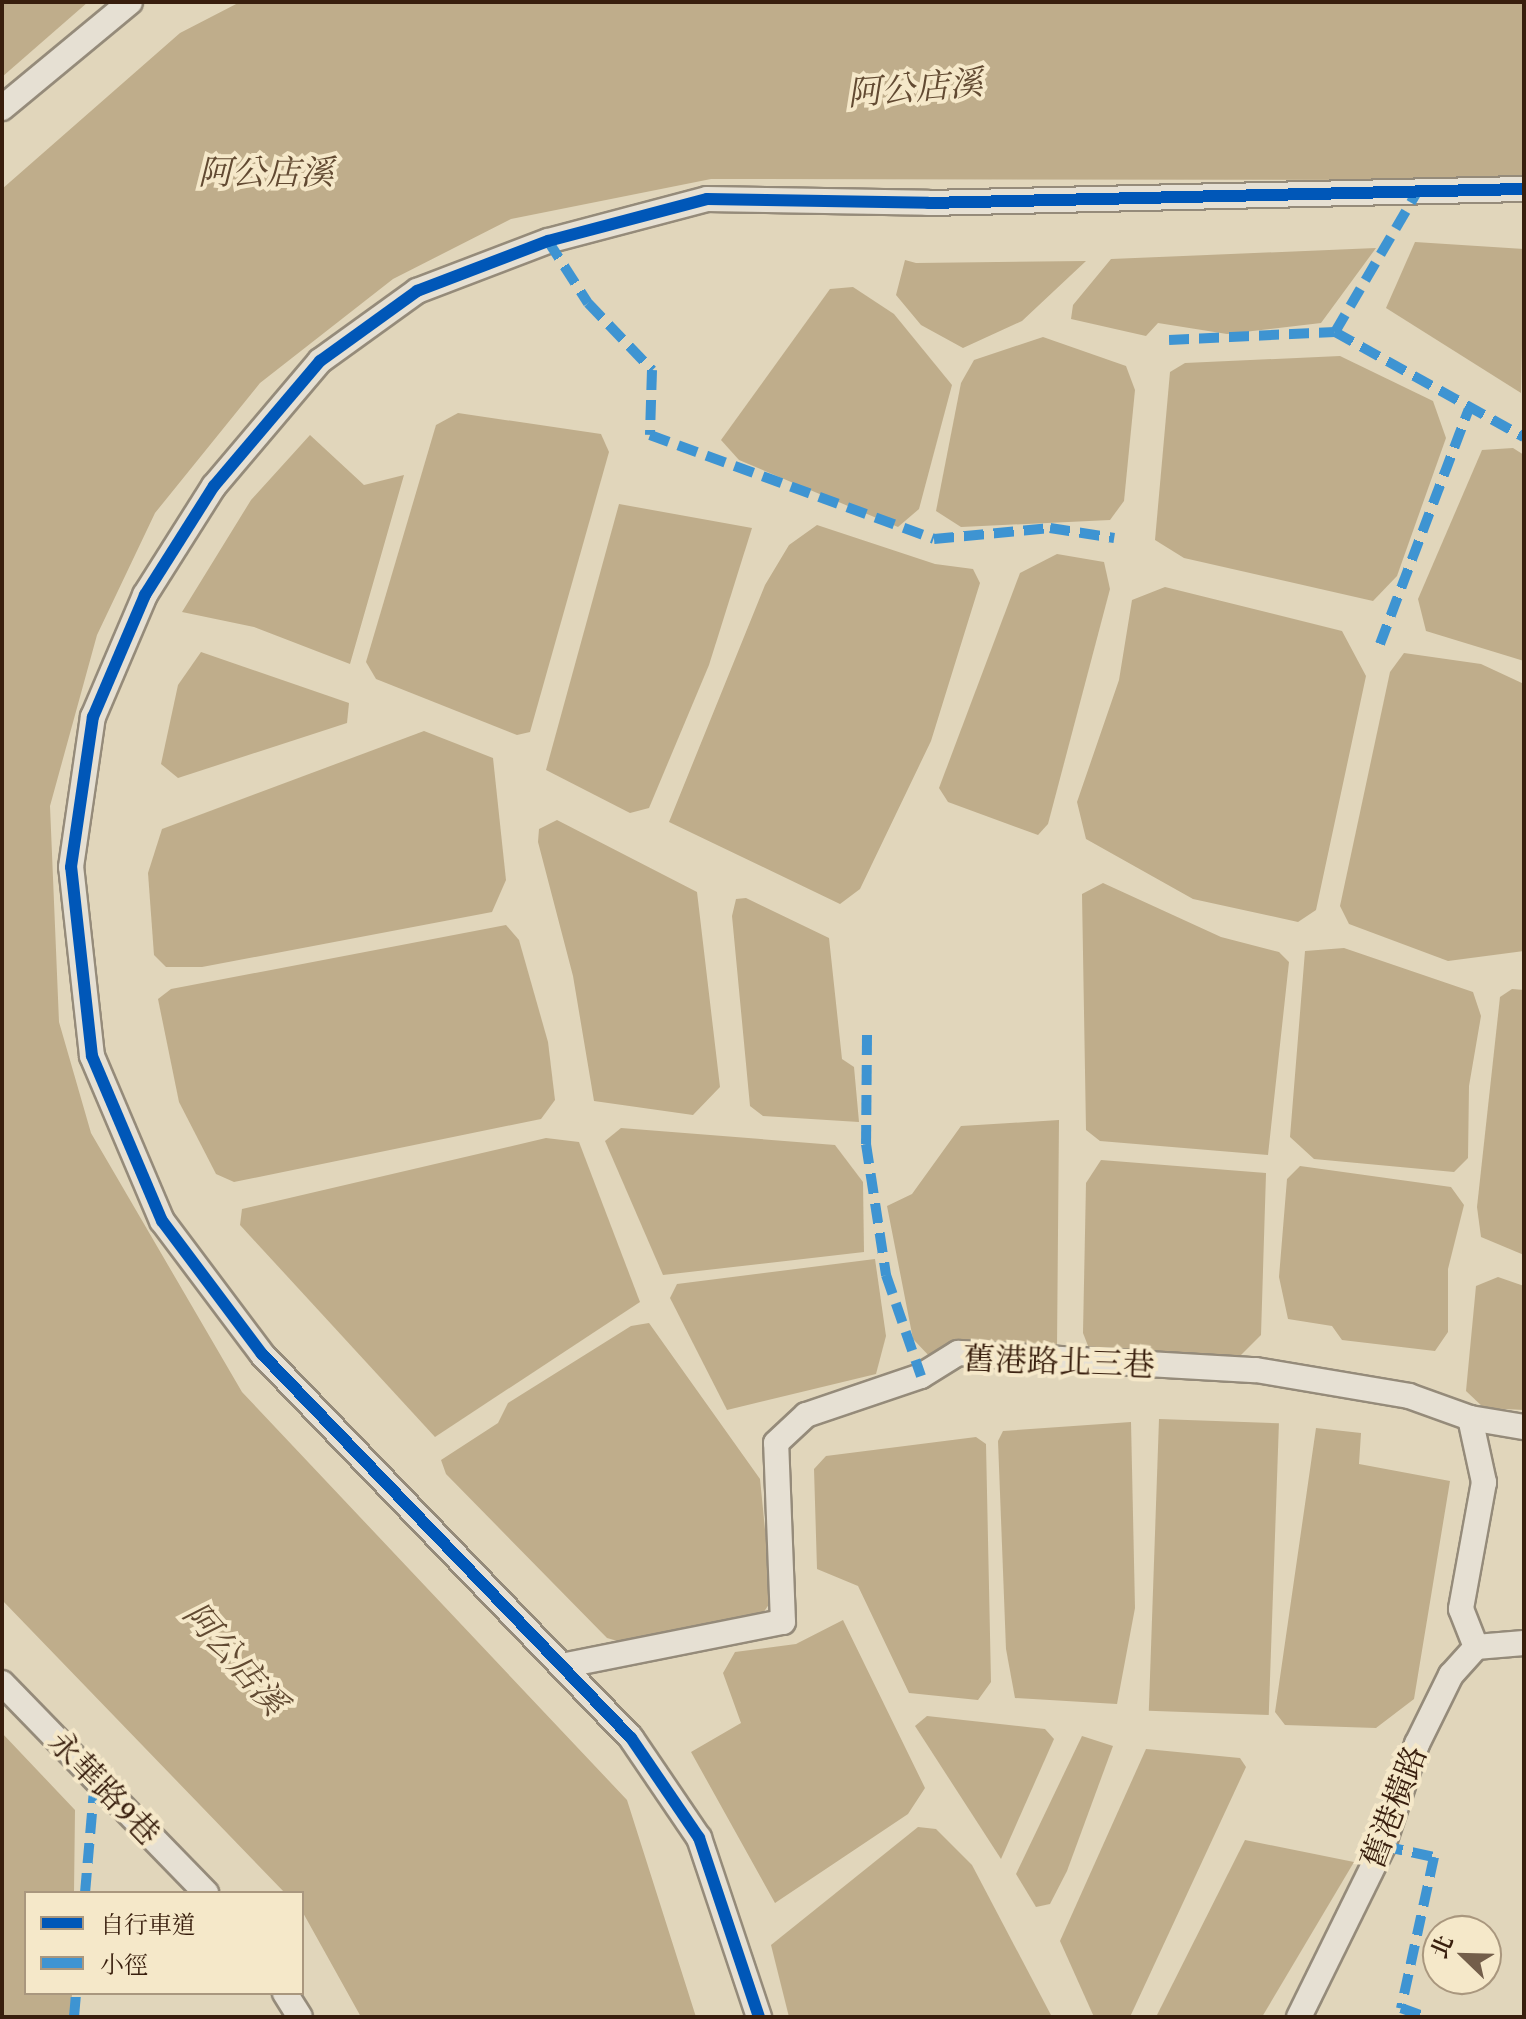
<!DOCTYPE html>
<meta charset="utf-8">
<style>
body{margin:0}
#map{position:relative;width:1526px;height:2019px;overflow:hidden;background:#e1d6bb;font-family:"Gentium Book Plus","Noto Serif TC",serif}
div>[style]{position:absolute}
.water>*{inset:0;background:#bfad8b;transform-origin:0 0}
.roads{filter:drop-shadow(2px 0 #958b7a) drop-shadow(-2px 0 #958b7a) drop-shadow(0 2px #958b7a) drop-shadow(0 -2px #958b7a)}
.minor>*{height:24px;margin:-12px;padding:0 12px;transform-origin:12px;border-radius:12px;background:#e6e0d3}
.quiet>*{height:10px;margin-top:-5px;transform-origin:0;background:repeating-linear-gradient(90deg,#3e94d2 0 20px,transparent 0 30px)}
.cycleway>*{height:12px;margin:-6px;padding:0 6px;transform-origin:6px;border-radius:6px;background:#0057b8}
span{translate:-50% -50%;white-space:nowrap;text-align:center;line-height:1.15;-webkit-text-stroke:8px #f5e8c9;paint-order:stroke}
.street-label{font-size:32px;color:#381e0d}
.water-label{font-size:34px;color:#624a32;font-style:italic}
.frame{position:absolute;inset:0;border:4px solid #381e0d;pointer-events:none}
.legend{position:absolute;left:24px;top:1891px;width:280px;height:104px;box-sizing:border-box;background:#f5e8c9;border:2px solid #a9977e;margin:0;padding:10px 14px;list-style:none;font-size:24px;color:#381e0d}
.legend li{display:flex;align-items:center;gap:16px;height:40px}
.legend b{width:40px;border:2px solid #a9977e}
.north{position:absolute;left:1422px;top:1915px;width:80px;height:80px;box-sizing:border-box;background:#f5e8c9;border:2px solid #a9977e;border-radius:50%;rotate:293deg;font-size:22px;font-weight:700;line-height:32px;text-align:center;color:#381e0d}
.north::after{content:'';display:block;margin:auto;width:28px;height:36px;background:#735e4a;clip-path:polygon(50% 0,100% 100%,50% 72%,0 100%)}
</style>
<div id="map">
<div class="water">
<i style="clip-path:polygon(2px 2px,88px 2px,2px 77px)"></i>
<i style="clip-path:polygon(240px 2px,1524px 2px,1524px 188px,1382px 180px,711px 179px,511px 219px,393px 279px,260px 383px,155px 513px,97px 635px,50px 806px,59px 1022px,91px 1133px,242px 1392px,627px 1800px,696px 2017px,361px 2017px,302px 1911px,302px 1893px,285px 1893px,2px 1600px,2px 189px,180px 33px)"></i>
<i style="clip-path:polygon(1415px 242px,1524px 249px,1521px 393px,1386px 308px)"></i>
<i style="clip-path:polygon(1376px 248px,1321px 323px,1227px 334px,1158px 323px,1146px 336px,1071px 319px,1073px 305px,1111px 259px)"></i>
<i style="clip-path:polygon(905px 260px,916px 263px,1086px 261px,1022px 321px,963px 348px,921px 325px,896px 295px)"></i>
<i style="clip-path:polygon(853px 287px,894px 314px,952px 385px,919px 509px,898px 527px,739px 460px,721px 440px,830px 289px)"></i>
<i style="clip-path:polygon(1043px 337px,1126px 366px,1135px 390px,1124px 501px,1110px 520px,961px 527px,936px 511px,961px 383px,974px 360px)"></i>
<i style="clip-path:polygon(1340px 356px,1433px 401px,1446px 438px,1397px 576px,1373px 601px,1184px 558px,1155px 540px,1170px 372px,1185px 363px)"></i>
<i style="clip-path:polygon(458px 413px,601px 434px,609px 452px,530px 732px,517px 735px,376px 679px,366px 662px,436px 425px)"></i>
<i style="clip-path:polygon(310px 435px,364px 485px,404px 475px,350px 664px,254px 627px,182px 612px,251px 500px)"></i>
<i style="clip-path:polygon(1513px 448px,1524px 455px,1524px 661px,1426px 631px,1418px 599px,1482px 450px)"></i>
<i style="clip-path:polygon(619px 504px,752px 528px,709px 665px,649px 808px,630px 813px,546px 770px)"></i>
<i style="clip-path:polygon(817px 525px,935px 564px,973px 569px,980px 583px,931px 741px,860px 889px,840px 904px,669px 822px,765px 585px,789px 545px)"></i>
<i style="clip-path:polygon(1057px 554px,1104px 562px,1110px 589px,1048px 824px,1038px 835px,948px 802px,939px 788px,1020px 573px)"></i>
<i style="clip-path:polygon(1165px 587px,1342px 631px,1366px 676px,1316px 910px,1298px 922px,1193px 899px,1086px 839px,1077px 802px,1119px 680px,1132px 600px)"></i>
<i style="clip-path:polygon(201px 652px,349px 703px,347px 723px,178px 778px,161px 764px,178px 685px)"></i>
<i style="clip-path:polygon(1404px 653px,1481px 664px,1524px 684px,1524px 951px,1448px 961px,1349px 924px,1340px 906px,1390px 672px)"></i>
<i style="clip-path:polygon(424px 731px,493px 758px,506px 880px,492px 912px,202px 967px,166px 967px,154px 955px,148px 873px,162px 829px)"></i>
<i style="clip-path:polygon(557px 820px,697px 892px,720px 1087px,693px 1115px,594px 1101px,573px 976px,538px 842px,539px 829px)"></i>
<i style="clip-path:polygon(1103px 883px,1221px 937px,1279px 952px,1289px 962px,1268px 1155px,1100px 1141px,1086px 1130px,1082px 894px)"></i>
<i style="clip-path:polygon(746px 898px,829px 938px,842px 1059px,854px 1067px,859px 1122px,763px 1116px,750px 1106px,732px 916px,736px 899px)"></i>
<i style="clip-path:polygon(506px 925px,519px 940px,548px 1042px,555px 1100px,541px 1119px,234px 1182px,216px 1174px,179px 1102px,158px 999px,171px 989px)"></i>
<i style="clip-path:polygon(1344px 948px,1473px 992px,1481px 1016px,1469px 1086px,1468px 1158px,1454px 1172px,1314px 1159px,1290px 1137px,1305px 951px)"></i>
<i style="clip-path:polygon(1512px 989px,1524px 990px,1524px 1255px,1481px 1237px,1477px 1207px,1500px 997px)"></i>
<i style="clip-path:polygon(1059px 1120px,1057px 1348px,932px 1359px,913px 1339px,887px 1206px,912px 1194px,961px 1126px)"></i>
<i style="clip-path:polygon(621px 1128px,835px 1145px,863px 1182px,864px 1252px,663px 1275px,605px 1141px)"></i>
<i style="clip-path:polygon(546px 1138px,579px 1142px,640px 1302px,435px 1437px,240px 1225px,242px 1209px)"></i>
<i style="clip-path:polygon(1101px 1160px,1266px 1173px,1261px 1335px,1235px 1361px,1090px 1351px,1083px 1333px,1086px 1183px)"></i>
<i style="clip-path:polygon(1300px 1166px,1451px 1187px,1464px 1205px,1448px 1269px,1448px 1332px,1435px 1351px,1342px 1340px,1332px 1326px,1288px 1319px,1279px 1277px,1287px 1179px)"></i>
<i style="clip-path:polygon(875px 1259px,886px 1336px,876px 1374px,727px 1410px,670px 1298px,677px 1284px)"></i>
<i style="clip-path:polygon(1498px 1277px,1524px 1286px,1524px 1410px,1484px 1408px,1466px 1391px,1476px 1286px)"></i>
<i style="clip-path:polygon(649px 1323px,760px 1479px,772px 1600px,761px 1616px,628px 1644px,607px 1638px,446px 1474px,441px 1460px,498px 1423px,508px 1403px,631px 1326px)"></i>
<i style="left:1159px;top:1419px;width:120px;height:292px;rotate:2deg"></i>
<i style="clip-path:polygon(1131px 1422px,1135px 1608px,1117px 1704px,1015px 1698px,1006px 1649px,998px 1441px,1003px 1431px)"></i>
<i style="clip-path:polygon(1316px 1428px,1361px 1433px,1359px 1464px,1450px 1481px,1414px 1699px,1376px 1728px,1285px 1725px,1275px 1712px)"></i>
<i style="clip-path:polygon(976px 1437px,986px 1444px,991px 1682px,978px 1700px,909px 1693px,858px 1586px,817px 1569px,814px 1469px,826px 1456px)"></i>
<i style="clip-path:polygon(843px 1620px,925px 1788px,908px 1814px,775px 1903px,691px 1752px,741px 1723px,723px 1673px,735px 1652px,796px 1644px)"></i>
<i style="clip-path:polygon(927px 1716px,1045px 1729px,1054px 1739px,1001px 1859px,915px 1726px)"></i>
<i style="clip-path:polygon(2px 1733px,75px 1810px,74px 1893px,26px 1893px,26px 1993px,72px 1993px,71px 2017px,2px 2017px)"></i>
<i style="clip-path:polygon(1082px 1736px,1113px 1746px,1067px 1871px,1050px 1904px,1036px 1907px,1016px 1874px)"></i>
<i style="clip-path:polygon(1146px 1749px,1240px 1758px,1246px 1767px,1130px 2017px,1094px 2017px,1060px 1941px)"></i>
<i style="clip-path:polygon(918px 1827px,936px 1829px,972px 1865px,1052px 2017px,789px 2017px,771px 1945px)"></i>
<i style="clip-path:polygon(1245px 1840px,1354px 1862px,1262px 2017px,1156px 2017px)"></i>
</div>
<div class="roads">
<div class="minor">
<i style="left:2px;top:108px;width:166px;rotate:-39.6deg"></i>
<i style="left:1470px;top:1418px;width:55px;rotate:9.5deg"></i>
<i style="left:567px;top:1665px;width:220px;rotate:-11.3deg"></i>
<i style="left:783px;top:1622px;width:179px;rotate:-92.2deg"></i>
<i style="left:776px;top:1443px;width:41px;rotate:-43deg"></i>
<i style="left:806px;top:1415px;width:121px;rotate:-18.7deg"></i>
<i style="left:921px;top:1376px;width:44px;rotate:-31.9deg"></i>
<i style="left:958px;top:1353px;width:298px;rotate:3.3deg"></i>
<i style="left:1256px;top:1370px;width:155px;rotate:9.6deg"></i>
<i style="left:1409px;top:1396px;width:65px;rotate:19.8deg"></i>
<i style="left:1470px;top:1418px;width:66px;rotate:77.7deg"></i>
<i style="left:1484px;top:1482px;width:129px;rotate:100.3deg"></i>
<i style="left:1461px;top:1609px;width:41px;rotate:68.5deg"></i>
<i style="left:2px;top:1683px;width:293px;rotate:45.8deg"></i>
<i style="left:285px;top:1993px;width:28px;rotate:58deg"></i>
<i style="left:759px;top:2017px;width:189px;rotate:-108.5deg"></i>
<i style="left:699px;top:1838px;width:121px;rotate:-124.2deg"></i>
<i style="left:631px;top:1738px;width:533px;rotate:-133.86deg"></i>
<i style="left:262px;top:1354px;width:166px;rotate:-126.9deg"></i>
<i style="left:162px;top:1221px;width:179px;rotate:-113deg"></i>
<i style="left:92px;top:1056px;width:190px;rotate:-96.3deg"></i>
<i style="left:71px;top:867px;width:152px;rotate:-81.7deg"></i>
<i style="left:93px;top:717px;width:133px;rotate:-66.9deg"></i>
<i style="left:145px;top:595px;width:129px;rotate:-57.7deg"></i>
<i style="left:214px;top:486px;width:164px;rotate:-49.7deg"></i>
<i style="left:320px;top:361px;width:120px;rotate:-35.8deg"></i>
<i style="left:417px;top:291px;width:140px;rotate:-20.9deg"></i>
<i style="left:548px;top:241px;width:164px;rotate:-14.8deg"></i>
<i style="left:707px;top:199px;width:221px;rotate:1deg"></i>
<i style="left:928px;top:203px;width:596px;rotate:-1.35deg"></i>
<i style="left:1299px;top:2017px;width:191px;rotate:-63.8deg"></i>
<i style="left:1383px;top:1846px;width:108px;rotate:-71.6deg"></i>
<i style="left:1417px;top:1744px;width:77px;rotate:-63.8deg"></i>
<i style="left:1451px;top:1675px;width:38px;rotate:-48deg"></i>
<i style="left:1476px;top:1647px;width:48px;rotate:-4.8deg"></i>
</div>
</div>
<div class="quiet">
<i style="left:548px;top:241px;width:74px;rotate:57.2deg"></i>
<i style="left:588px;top:303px;width:93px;rotate:46.3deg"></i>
<i style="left:652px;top:370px;width:65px;rotate:91.8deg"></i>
<i style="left:650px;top:435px;width:302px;rotate:20.1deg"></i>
<i style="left:934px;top:539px;width:117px;rotate:-5.4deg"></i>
<i style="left:1050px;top:528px;width:65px;rotate:8.9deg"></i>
<i style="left:1335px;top:332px;width:216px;rotate:29.1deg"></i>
<i style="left:1169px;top:340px;width:166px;rotate:-2.8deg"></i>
<i style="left:1335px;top:332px;width:166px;rotate:-59.6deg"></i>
<i style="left:1380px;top:644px;width:251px;rotate:-69.3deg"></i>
<i style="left:867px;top:1035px;width:109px;rotate:90.5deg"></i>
<i style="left:866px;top:1144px;width:133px;rotate:81.3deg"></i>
<i style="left:886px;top:1275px;width:107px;rotate:70.9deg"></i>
<i style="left:1383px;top:1846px;width:52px;rotate:12.2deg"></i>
<i style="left:1434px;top:1857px;width:155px;rotate:102.3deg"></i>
<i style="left:1401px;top:2008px;width:27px;rotate:20deg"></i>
<i style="left:85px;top:1893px;width:114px;rotate:-85deg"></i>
<i style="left:74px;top:2017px;width:24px;rotate:-85deg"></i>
</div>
<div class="cycleway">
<i style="left:759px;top:2017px;width:189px;rotate:-108.5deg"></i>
<i style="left:699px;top:1838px;width:121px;rotate:-124.2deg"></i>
<i style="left:631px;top:1738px;width:533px;rotate:-133.86deg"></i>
<i style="left:262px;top:1354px;width:166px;rotate:-126.9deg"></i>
<i style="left:162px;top:1221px;width:179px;rotate:-113deg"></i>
<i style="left:92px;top:1056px;width:190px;rotate:-96.3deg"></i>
<i style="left:71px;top:867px;width:152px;rotate:-81.7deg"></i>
<i style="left:93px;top:717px;width:133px;rotate:-66.9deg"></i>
<i style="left:145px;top:595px;width:129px;rotate:-57.7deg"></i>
<i style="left:214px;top:486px;width:164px;rotate:-49.7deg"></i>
<i style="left:320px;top:361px;width:120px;rotate:-35.8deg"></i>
<i style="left:417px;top:291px;width:140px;rotate:-20.9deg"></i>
<i style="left:548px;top:241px;width:164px;rotate:-14.8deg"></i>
<i style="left:707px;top:199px;width:221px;rotate:1deg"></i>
<i style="left:928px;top:203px;width:596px;rotate:-1.35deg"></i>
</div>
<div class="street-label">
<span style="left:1059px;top:1362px;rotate:2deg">舊港路北三巷</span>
<span style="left:104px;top:1788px;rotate:46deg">永華路9巷</span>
<span style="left:1394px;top:1807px;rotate:-69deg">舊港橫路</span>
</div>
<div class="water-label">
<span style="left:915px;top:87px;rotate:-5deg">阿公店溪</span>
<span style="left:266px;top:172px">阿公店溪</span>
<span style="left:236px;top:1658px;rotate:49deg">阿公店溪</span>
</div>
<div class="frame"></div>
<ul class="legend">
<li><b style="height:10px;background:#0057b8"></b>自行車道</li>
<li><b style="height:10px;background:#3e94d2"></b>小徑</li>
</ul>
<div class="north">北</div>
</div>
